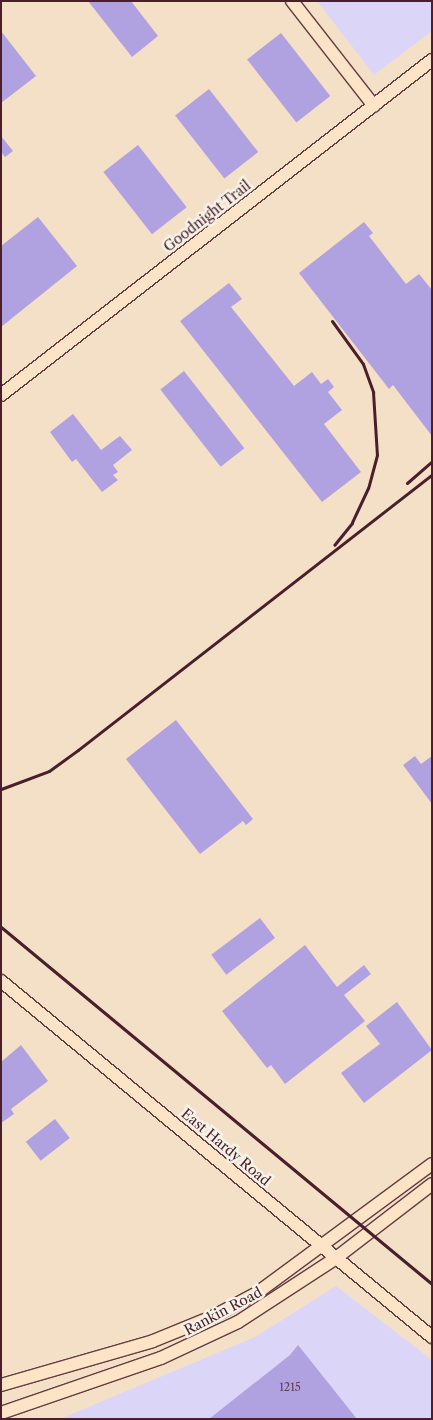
<!DOCTYPE html>
<style>
body{margin:0}
#map{position:relative;width:433px;height:1420px;overflow:hidden;background:#f4e0c7;font-family:"Libre Caslon Text",serif}
div>[style]{position:absolute}
.built>*{inset:0;background:#dbd6f7}
.building>*{inset:0;background:#b0a1e0;transform-origin:0 0}
.roads{filter:drop-shadow(1px 0 #643c42) drop-shadow(-1px 0 #643c42) drop-shadow(0 1px #643c42) drop-shadow(0 -1px #643c42)}
.secondary>*{height:12px;margin:-6px;padding:0 6px;transform-origin:6px;border-radius:6px;background:#fee4c6}
.rail>*{height:3px;margin:-1.5px;padding:0 1.5px;transform-origin:1.5px;border-radius:1.5px;background:#4a1f2b}
span{translate:-50% -50%;white-space:nowrap;text-align:center;line-height:1.15;-webkit-text-stroke:5px #f7f3e8;paint-order:stroke}
.number-label{font-size:11px;color:#644058}
.number-label span{-webkit-text-stroke-width:0}
.street-label{font-size:14px;color:#4a1f2b}
.frame{position:absolute;inset:0;border:2px solid #4a1f2b;pointer-events:none}
</style>
<div id="map">
<div class="built">
<i style="clip-path:polygon(317px 1px,432px 1px,432px 31px,374px 75px)"></i>
<i style="clip-path:polygon(336px 1286px,432px 1360px,432px 1419px,60px 1419px,255px 1337px)"></i>
</div>
<div class="building">
<i style="clip-path:polygon(88px 1px,131px 1px,158px 36px,132px 57px)"></i>
<i style="clip-path:polygon(1px 31px,36px 76px,1px 103px)"></i>
<i style="left:281px;top:33px;width:80px;height:43px;rotate:52deg"></i>
<i style="left:209px;top:89px;width:80px;height:43px;rotate:52deg"></i>
<i style="clip-path:polygon(1px 136px,13px 151px,5px 157px,1px 152px)"></i>
<i style="left:138px;top:145px;width:79px;height:44px;rotate:52deg"></i>
<i style="clip-path:polygon(38px 217px,77px 266px,1px 327px,1px 246px)"></i>
<i style="clip-path:polygon(364px 222px,373px 233px,369px 236px,406px 284px,419px 274px,432px 290px,432px 436px,393px 385px,389px 389px,299px 273px)"></i>
<i style="clip-path:polygon(229px 283px,242px 299px,231px 307px,294px 386px,312px 372px,321px 384px,328px 379px,334px 387px,328px 392px,342px 410px,324px 424px,361px 472px,322px 502px,180px 321px)"></i>
<i style="left:184px;top:371px;width:98px;height:30px;rotate:52deg"></i>
<i style="clip-path:polygon(73px 414px,101px 450px,120px 436px,132px 450px,113px 465px,118px 472px,113px 475px,118px 480px,102px 492px,76px 459px,72px 462px,50px 432px)"></i>
<i style="clip-path:polygon(176px 720px,253px 819px,246px 825px,243px 821px,200px 854px,126px 759px)"></i>
<i style="clip-path:polygon(415px 756px,421px 764px,432px 756px,432px 804px,403px 765px)"></i>
<i style="left:260px;top:918px;width:25px;height:61px;rotate:53deg"></i>
<i style="clip-path:polygon(305px 945px,337px 987px,364px 965px,371px 974px,344px 995px,365px 1021px,285px 1084px,271px 1065px,267px 1068px,222px 1011px)"></i>
<i style="clip-path:polygon(397px 1002px,432px 1050px,364px 1103px,341px 1073px,380px 1044px,366px 1026px)"></i>
<i style="clip-path:polygon(21px 1045px,48px 1081px,11px 1109px,14px 1114px,1px 1123px,1px 1062px)"></i>
<i style="left:55px;top:1119px;width:24px;height:37px;rotate:52deg"></i>
<i style="clip-path:polygon(298px 1345px,357px 1419px,209px 1419px,290px 1355px)"></i>
</div>
<div class="roads">
<div class="secondary">
<i style="left:292px;top:1px;width:133px;rotate:52deg"></i>
<i style="left:1px;top:395px;width:546px;rotate:-37.86deg"></i>
<i style="left:1px;top:981px;width:559px;rotate:39.56deg"></i>
<i style="left:1px;top:1385px;width:158px;rotate:-16.1deg"></i>
<i style="left:153px;top:1341px;width:64px;rotate:-22.1deg"></i>
<i style="left:212px;top:1317px;width:51px;rotate:-28.1deg"></i>
<i style="left:257px;top:1293px;width:217px;rotate:-36.4deg"></i>
<i style="left:1px;top:1413px;width:169px;rotate:-19deg"></i>
<i style="left:161px;top:1358px;width:85px;rotate:-25.1deg"></i>
<i style="left:238px;top:1322px;width:117px;rotate:-33.1deg"></i>
<i style="left:336px;top:1258px;width:121px;rotate:-37.6deg"></i>
</div>
</div>
<div class="rail">
<i style="left:332px;top:321px;width:53px;rotate:54.2deg"></i>
<i style="left:363px;top:364px;width:30px;rotate:70deg"></i>
<i style="left:373px;top:392px;width:63px;rotate:86.4deg"></i>
<i style="left:377px;top:455px;width:34px;rotate:105deg"></i>
<i style="left:368px;top:488px;width:38px;rotate:115deg"></i>
<i style="left:352px;top:523px;width:28px;rotate:129deg"></i>
<i style="left:407px;top:483px;width:33px;rotate:-41deg"></i>
<i style="left:1px;top:789px;width:51px;rotate:-20.6deg"></i>
<i style="left:49px;top:771px;width:36px;rotate:-36deg"></i>
<i style="left:78px;top:750px;width:449px;rotate:-37.9deg"></i>
<i style="left:1px;top:927px;width:560px;rotate:39.64deg"></i>
</div>
<div class="number-label">
<span style="left:290px;top:1387px">1215</span>
</div>
<div class="street-label">
<span style="left:207px;top:216px;rotate:-38deg">Goodnight Trail</span>
<span style="left:226px;top:1147px;rotate:40deg">East Hardy Road</span>
<span style="left:223px;top:1311px;rotate:-28deg">Rankin Road</span>
</div>
<div class="frame"></div>
</div>
